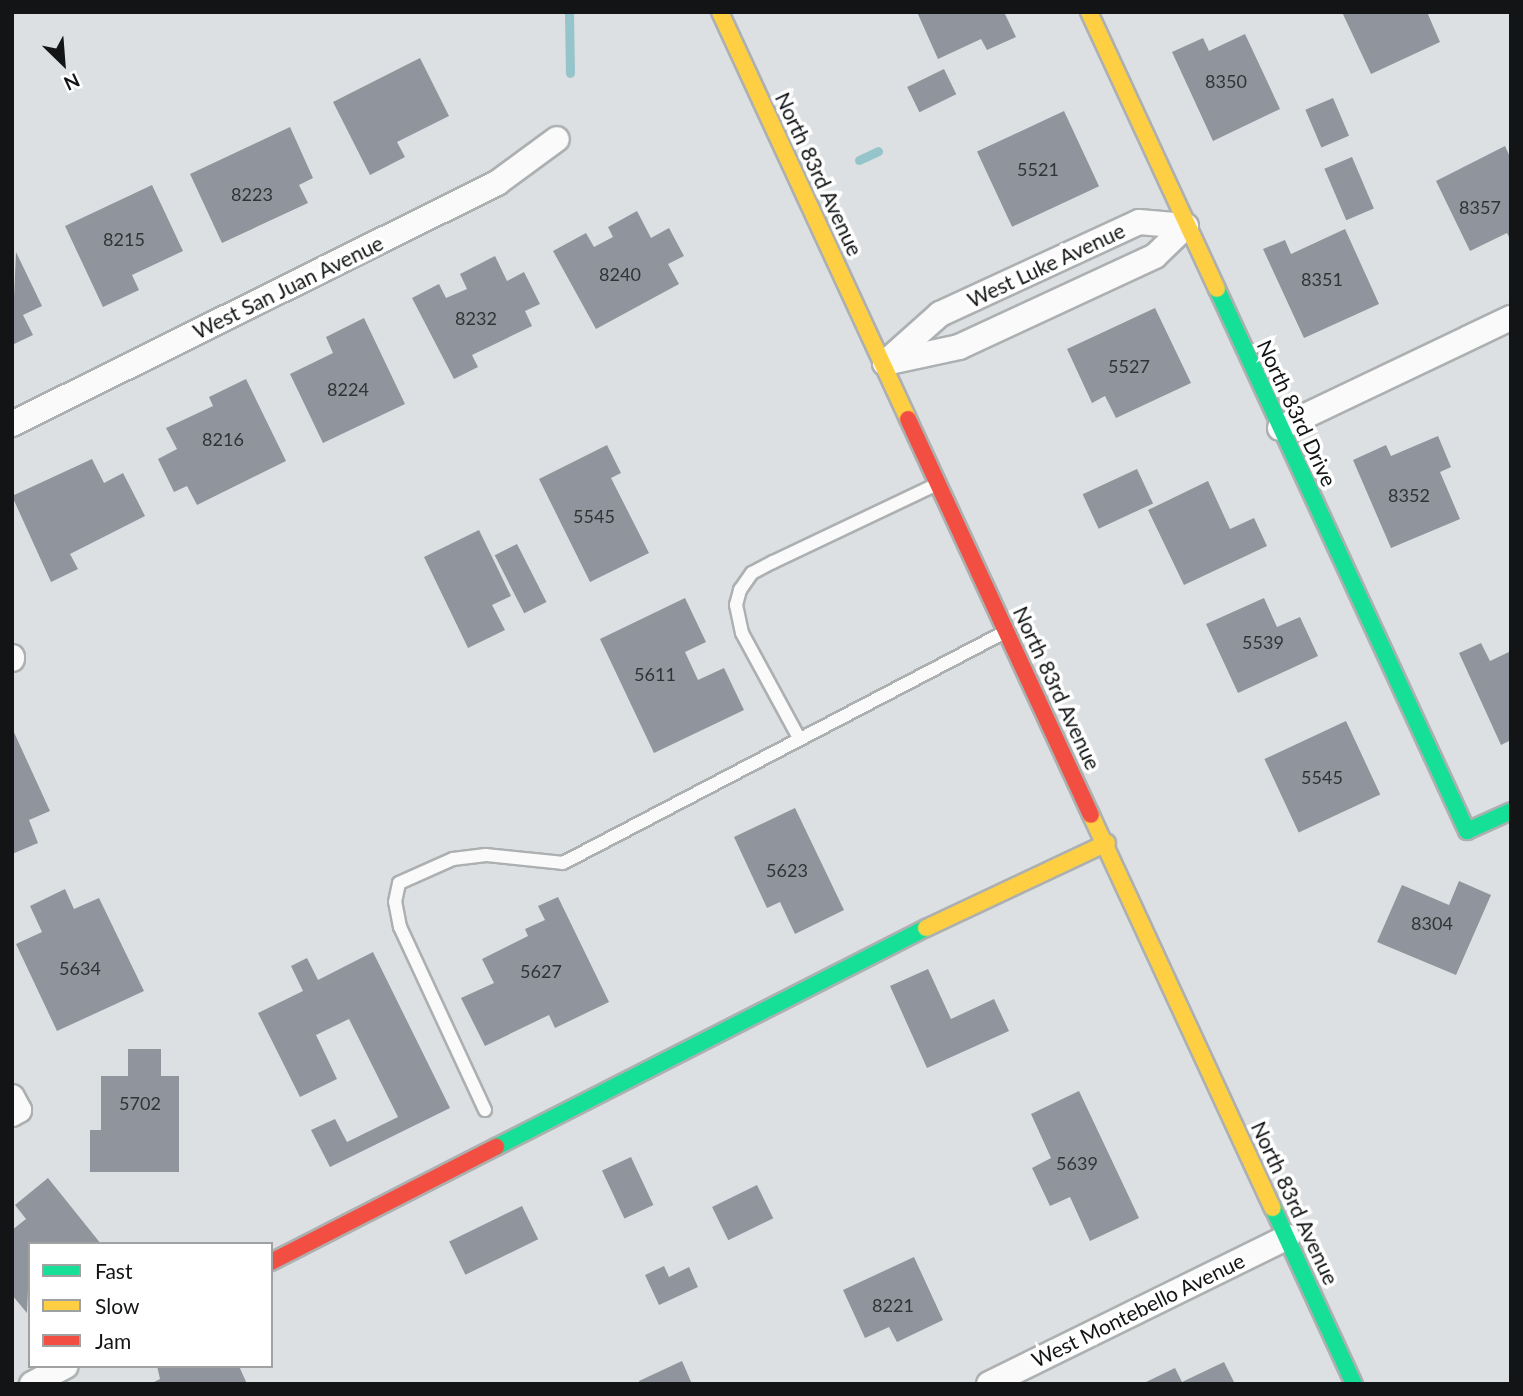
<!DOCTYPE html>
<style>
body{margin:0}
#map{position:relative;width:1523px;height:1396px;overflow:hidden;background:#dde0e2;font-family:Lato,sans-serif}
div>[style]{position:absolute}
.stream>*{height:9px;margin:-4.5px;padding:0 4.5px;transform-origin:4.5px;border-radius:4.5px;background:#95c4ca}
.building>*{inset:0;background:#8f949d;transform-origin:0 0}
.roads{filter:drop-shadow(2px 0 #adb0b1) drop-shadow(-2px 0 #adb0b1) drop-shadow(0 2px #adb0b1) drop-shadow(0 -2px #adb0b1)}
.lane>*{height:12px;margin:-6px;padding:0 6px;transform-origin:6px;border-radius:6px;background:#fafafb}
.street>*{height:24px;margin:-12px;padding:0 12px;transform-origin:12px;border-radius:12px;background:#fafafb}
.fast>*{height:16px;margin:-8px;padding:0 8px;transform-origin:8px;border-radius:8px;background:#16e098}
.slow>*{height:16px;margin:-8px;padding:0 8px;transform-origin:8px;border-radius:8px;background:#ffcf43}
.jam>*{height:16px;margin:-8px;padding:0 8px;transform-origin:8px;border-radius:8px;background:#f24e42}
span{translate:-50% -50%;white-space:nowrap;text-align:center;line-height:1.15;-webkit-text-stroke:7px #fff;paint-order:stroke}
.number-label{font-size:18px;color:#313437}
.number-label span{-webkit-text-stroke-width:0}
.street-label{font-size:21px;color:#121415}
.frame{position:absolute;inset:0;border:14px solid #121415;pointer-events:none}
.legend{position:absolute;left:28px;top:1242px;width:245px;height:126px;box-sizing:border-box;background:#fff;border:2px solid #a0a1a1;margin:0;padding:9px 12px;list-style:none;font-size:21px;color:#121415}
.legend li{display:flex;align-items:center;gap:14px;height:35px}
.legend b{width:35px;border:2px solid #a0a1a1}
.north{position:absolute;left:28px;top:28px;width:70px;height:70px;-webkit-text-stroke:5px #fff;paint-order:stroke;rotate:155deg;font-size:19px;font-weight:700;line-height:28px;text-align:center;color:#121415}
.north::after{content:'';display:block;margin:auto;width:24px;height:32px;background:#121415;clip-path:polygon(50% 0,100% 100%,50% 72%,0 100%)}
</style>
<div id="map">
<div class="stream">
<i style="left:569px;top:12px;width:61px;rotate:89.1deg"></i>
<i style="left:859px;top:160px;width:21px;rotate:-25deg"></i>
</div>
<div class="building">
<i style="clip-path:polygon(917px 12px,1004px 12px,1016px 37px,987px 50px,981px 39px,938px 59px)"></i>
<i style="clip-path:polygon(1342px 12px,1427px 12px,1440px 42px,1371px 74px)"></i>
<i style="clip-path:polygon(1245px 34px,1280px 109px,1213px 141px,1172px 52px,1203px 38px,1209px 51px)"></i>
<i style="clip-path:polygon(420px 58px,449px 116px,397px 142px,405px 157px,370px 175px,333px 102px)"></i>
<i style="left:944px;top:69px;width:28px;height:41px;rotate:64deg"></i>
<i style="left:1333px;top:98px;width:41px;height:30px;rotate:67deg"></i>
<i style="left:1064px;top:111px;width:83px;height:96px;rotate:65deg"></i>
<i style="clip-path:polygon(290px 127px,313px 178px,299px 185px,308px 203px,222px 243px,190px 174px)"></i>
<i style="clip-path:polygon(1505px 146px,1511px 159px,1511px 241px,1507px 233px,1470px 251px,1436px 181px)"></i>
<i style="left:1352px;top:157px;width:56px;height:30px;rotate:67deg"></i>
<i style="clip-path:polygon(152px 185px,183px 251px,132px 275px,139px 290px,103px 307px,65px 226px)"></i>
<i style="clip-path:polygon(637px 211px,651px 238px,669px 228px,684px 256px,668px 264px,679px 284px,596px 329px,553px 251px,586px 233px,594px 247px,613px 237px,608px 227px)"></i>
<i style="clip-path:polygon(1345px 229px,1379px 304px,1304px 338px,1263px 249px,1285px 240px,1291px 254px)"></i>
<i style="clip-path:polygon(16px 252px,42px 306px,23px 315px,33px 335px,12px 345px)"></i>
<i style="clip-path:polygon(495px 256px,507px 281px,524px 272px,540px 304px,525px 311px,532px 326px,472px 355px,478px 367px,454px 379px,412px 298px,439px 284px,446px 298px,467px 289px,460px 274px)"></i>
<i style="clip-path:polygon(1155px 308px,1191px 383px,1116px 418px,1105px 396px,1092px 403px,1067px 349px)"></i>
<i style="clip-path:polygon(364px 318px,405px 404px,323px 443px,290px 374px,333px 353px,326px 337px)"></i>
<i style="clip-path:polygon(246px 379px,286px 461px,197px 505px,187px 486px,174px 492px,158px 459px,177px 449px,166px 428px,213px 406px,209px 397px)"></i>
<i style="clip-path:polygon(1438px 436px,1451px 467px,1440px 472px,1460px 519px,1391px 548px,1353px 460px,1386px 445px,1391px 456px)"></i>
<i style="clip-path:polygon(607px 445px,621px 473px,611px 478px,649px 553px,590px 582px,539px 479px)"></i>
<i style="clip-path:polygon(92px 459px,104px 483px,123px 473px,145px 516px,70px 554px,78px 569px,51px 582px,12px 496px)"></i>
<i style="left:1137px;top:469px;width:38px;height:60px;rotate:65deg"></i>
<i style="clip-path:polygon(1208px 481px,1230px 529px,1254px 518px,1267px 546px,1184px 585px,1148px 510px)"></i>
<i style="clip-path:polygon(479px 530px,511px 596px,492px 605px,505px 630px,468px 648px,424px 557px)"></i>
<i style="left:517px;top:544px;width:65px;height:25px;rotate:63deg"></i>
<i style="clip-path:polygon(685px 598px,706px 642px,685px 652px,698px 680px,724px 668px,744px 710px,654px 753px,600px 639px)"></i>
<i style="clip-path:polygon(1264px 598px,1277px 627px,1300px 617px,1318px 656px,1238px 693px,1206px 624px)"></i>
<i style="clip-path:polygon(1481px 643px,1490px 661px,1511px 651px,1511px 740px,1501px 745px,1459px 653px)"></i>
<i style="left:1346px;top:721px;width:81px;height:90px;rotate:65deg"></i>
<i style="clip-path:polygon(12px 728px,50px 811px,29px 820px,38px 843px,12px 854px)"></i>
<i style="clip-path:polygon(795px 808px,844px 910px,795px 934px,780px 902px,767px 908px,734px 837px)"></i>
<i style="clip-path:polygon(1459px 881px,1491px 895px,1456px 975px,1377px 942px,1402px 885px,1449px 905px)"></i>
<i style="clip-path:polygon(65px 889px,74px 909px,99px 898px,144px 991px,57px 1031px,16px 944px,42px 932px,30px 906px)"></i>
<i style="clip-path:polygon(558px 897px,609px 1002px,555px 1028px,549px 1015px,485px 1046px,461px 998px,494px 983px,482px 959px,528px 936px,525px 929px,545px 920px,538px 906px)"></i>
<i style="clip-path:polygon(373px 952px,450px 1108px,330px 1167px,311px 1130px,335px 1119px,347px 1142px,398px 1117px,349px 1019px,316px 1035px,337px 1079px,300px 1097px,258px 1013px,303px 991px,291px 966px,307px 958px,318px 980px)"></i>
<i style="clip-path:polygon(928px 969px,951px 1019px,994px 999px,1009px 1031px,927px 1068px,890px 986px)"></i>
<i style="clip-path:polygon(128px 1049px,161px 1049px,161px 1076px,179px 1076px,179px 1172px,90px 1172px,90px 1130px,101px 1130px,101px 1076px,128px 1076px)"></i>
<i style="clip-path:polygon(1079px 1091px,1139px 1218px,1090px 1241px,1070px 1197px,1050px 1206px,1032px 1168px,1051px 1158px,1031px 1114px)"></i>
<i style="left:631px;top:1157px;width:53px;height:32px;rotate:65deg"></i>
<i style="clip-path:polygon(48px 1178px,101px 1244px,30px 1244px,27px 1313px,12px 1295px,12px 1230px,26px 1219px,15px 1205px)"></i>
<i style="left:757px;top:1185px;width:37px;height:50px;rotate:64deg"></i>
<i style="left:522px;top:1206px;width:37px;height:81px;rotate:64deg"></i>
<i style="clip-path:polygon(914px 1257px,943px 1320px,897px 1342px,889px 1327px,865px 1338px,843px 1290px)"></i>
<i style="clip-path:polygon(664px 1266px,669px 1277px,689px 1267px,698px 1287px,659px 1305px,645px 1275px)"></i>
<i style="clip-path:polygon(682px 1361px,692px 1384px,640px 1384px,639px 1381px)"></i>
<i style="clip-path:polygon(1224px 1362px,1235px 1384px,1142px 1384px,1175px 1368px,1182px 1382px)"></i>
<i style="clip-path:polygon(239px 1366px,247px 1384px,150px 1384px,160px 1379px,157px 1366px)"></i>
</div>
<div class="roads">
<div class="lane">
<i style="left:799px;top:738px;width:119px;rotate:-118.5deg"></i>
<i style="left:742px;top:633px;width:29px;rotate:-102deg"></i>
<i style="left:736px;top:605px;width:16px;rotate:-75deg"></i>
<i style="left:740px;top:590px;width:21px;rotate:-55deg"></i>
<i style="left:752px;top:573px;width:24px;rotate:-28deg"></i>
<i style="left:773px;top:562px;width:179px;rotate:-25.4deg"></i>
<i style="left:485px;top:1110px;width:202px;rotate:-114.9deg"></i>
<i style="left:400px;top:927px;width:25px;rotate:-101deg"></i>
<i style="left:395px;top:902px;width:19px;rotate:-78deg"></i>
<i style="left:399px;top:883px;width:59px;rotate:-24deg"></i>
<i style="left:453px;top:859px;width:33px;rotate:-7deg"></i>
<i style="left:486px;top:855px;width:77px;rotate:5.9deg"></i>
<i style="left:563px;top:863px;width:501px;rotate:-27.59deg"></i>
</div>
<div class="street">
<i style="left:885px;top:363px;width:74px;rotate:-41.7deg"></i>
<i style="left:940px;top:314px;width:219px;rotate:-24.8deg"></i>
<i style="left:1139px;top:222px;width:47px;rotate:4.9deg"></i>
<i style="left:885px;top:363px;width:76px;rotate:-12.2deg"></i>
<i style="left:959px;top:347px;width:216px;rotate:-24.9deg"></i>
<i style="left:1155px;top:256px;width:43px;rotate:-44.1deg"></i>
<i style="left:12px;top:424px;width:542px;rotate:-26.42deg"></i>
<i style="left:497px;top:183px;width:74px;rotate:-36.3deg"></i>
<i style="left:1280px;top:428px;width:256px;rotate:-25.5deg"></i>
<i style="left:12px;top:657px;width:2px;rotate:90deg"></i>
<i style="left:12px;top:1097px;width:15px;rotate:62deg"></i>
<i style="left:19px;top:1110px;width:8px;rotate:150deg"></i>
<i style="left:32px;top:1384px;width:38px;rotate:-28deg"></i>
<i style="left:989px;top:1384px;width:333px;rotate:-26.2deg"></i>
</div>
<div class="fast">
<i style="left:1217px;top:289px;width:597px;rotate:65.24deg"></i>
<i style="left:1467px;top:831px;width:48px;rotate:-24.4deg"></i>
<i style="left:496px;top:1147px;width:483px;rotate:-27deg"></i>
<i style="left:1273px;top:1208px;width:194px;rotate:65.3deg"></i>
</div>
<div class="slow">
<i style="left:720px;top:12px;width:448px;rotate:65.2deg"></i>
<i style="left:1089px;top:12px;width:305px;rotate:65.2deg"></i>
<i style="left:1091px;top:815px;width:433px;rotate:65.2deg"></i>
<i style="left:926px;top:928px;width:200px;rotate:-25.2deg"></i>
</div>
<div class="jam">
<i style="left:908px;top:419px;width:436px;rotate:65.2deg"></i>
<i style="left:271px;top:1262px;width:253px;rotate:-27.1deg"></i>
</div>
</div>
<div class="number-label">
<span style="left:1226px;top:81px">8350</span>
<span style="left:1038px;top:169px">5521</span>
<span style="left:252px;top:194px">8223</span>
<span style="left:1480px;top:207px">8357</span>
<span style="left:124px;top:239px">8215</span>
<span style="left:620px;top:274px">8240</span>
<span style="left:1322px;top:279px">8351</span>
<span style="left:476px;top:318px">8232</span>
<span style="left:1129px;top:366px">5527</span>
<span style="left:348px;top:389px">8224</span>
<span style="left:223px;top:439px">8216</span>
<span style="left:1409px;top:495px">8352</span>
<span style="left:594px;top:516px">5545</span>
<span style="left:1263px;top:642px">5539</span>
<span style="left:655px;top:674px">5611</span>
<span style="left:1322px;top:777px">5545</span>
<span style="left:787px;top:870px">5623</span>
<span style="left:1432px;top:923px">8304</span>
<span style="left:80px;top:968px">5634</span>
<span style="left:541px;top:971px">5627</span>
<span style="left:140px;top:1103px">5702</span>
<span style="left:1077px;top:1163px">5639</span>
<span style="left:893px;top:1305px">8221</span>
</div>
<div class="street-label">
<span style="left:819px;top:174px;rotate:65deg">North 83rd Avenue</span>
<span style="left:1046px;top:265px;rotate:-25deg">West Luke Avenue</span>
<span style="left:288px;top:287px;rotate:-26deg">West San Juan Avenue</span>
<span style="left:1297px;top:413px;rotate:65deg">North 83rd Drive</span>
<span style="left:1057px;top:688px;rotate:65deg">North 83rd Avenue</span>
<span style="left:1295px;top:1203px;rotate:65deg">North 83rd Avenue</span>
<span style="left:1138px;top:1310px;rotate:-26deg">West Montebello Avenue</span>
</div>
<div class="frame"></div>
<ul class="legend">
<li><b style="height:9px;background:#16e098"></b>Fast</li>
<li><b style="height:9px;background:#ffcf43"></b>Slow</li>
<li><b style="height:9px;background:#f24e42"></b>Jam</li>
</ul>
<div class="north">N</div>
</div>
